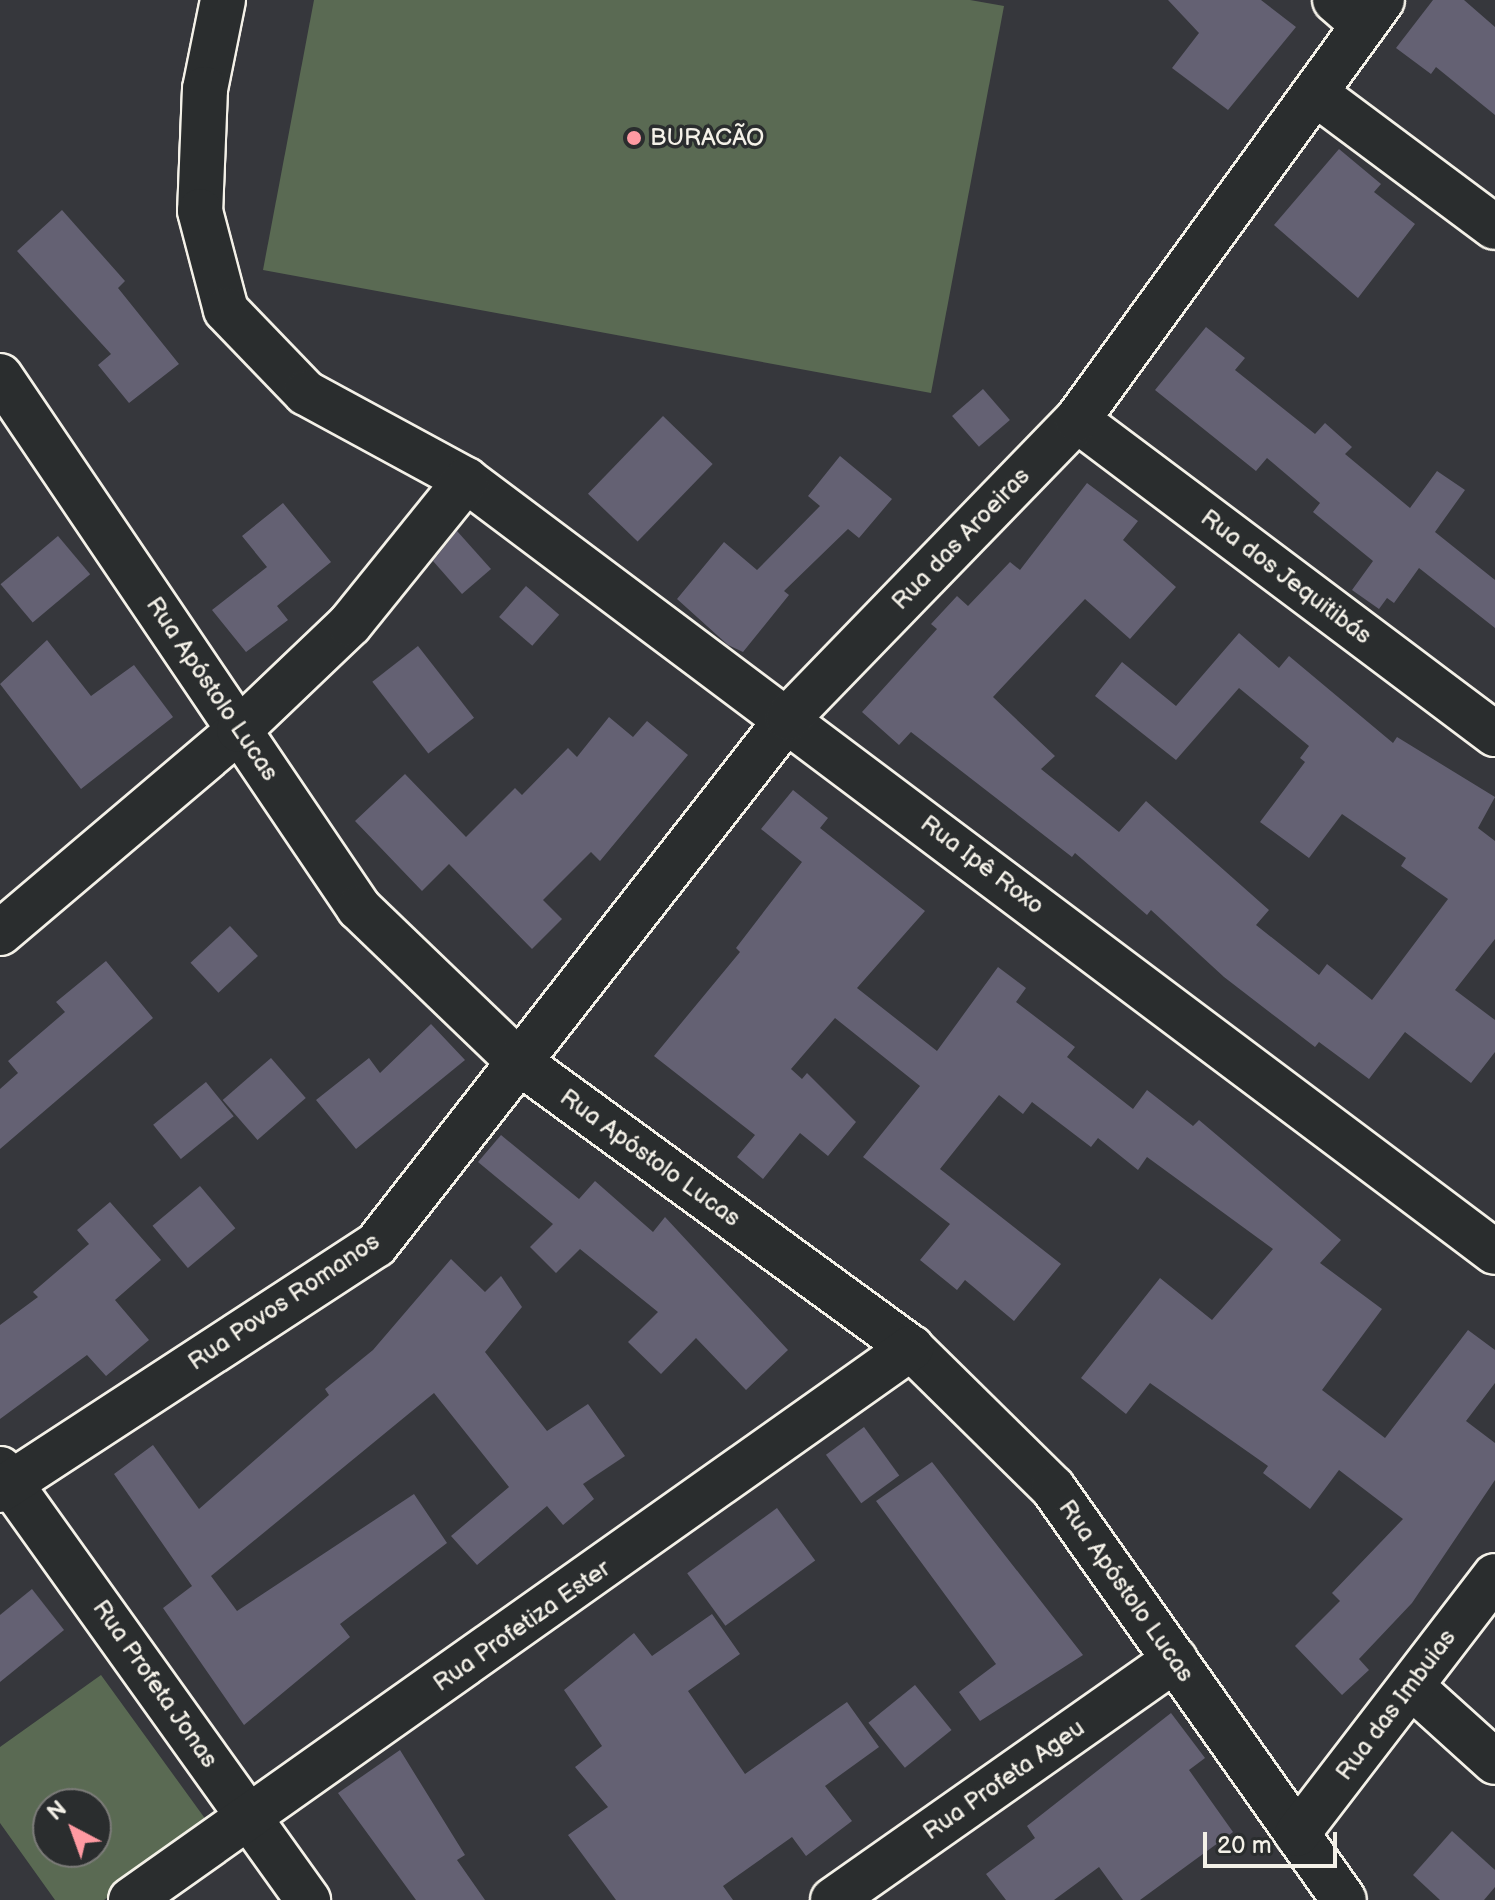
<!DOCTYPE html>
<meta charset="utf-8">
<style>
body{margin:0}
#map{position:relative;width:1495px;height:1900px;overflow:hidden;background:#36373c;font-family:"Balsamiq Sans",sans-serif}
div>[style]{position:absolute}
.green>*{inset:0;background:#5a6a53}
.building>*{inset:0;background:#646173;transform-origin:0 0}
.roads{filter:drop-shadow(2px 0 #f4f1e8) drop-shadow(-2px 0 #f4f1e8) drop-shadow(0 2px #f4f1e8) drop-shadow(0 -2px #f4f1e8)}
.minor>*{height:44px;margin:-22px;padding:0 22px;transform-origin:22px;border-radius:22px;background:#2a2d2e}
.dots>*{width:22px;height:22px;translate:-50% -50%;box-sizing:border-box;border:4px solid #2a2d2e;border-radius:50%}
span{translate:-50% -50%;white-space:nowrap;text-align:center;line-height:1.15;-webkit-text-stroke:7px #2a2d2e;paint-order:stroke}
.poi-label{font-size:24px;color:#f4f1e8}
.left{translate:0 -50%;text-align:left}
.street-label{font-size:24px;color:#f4f1e8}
.north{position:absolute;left:32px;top:1788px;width:80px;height:80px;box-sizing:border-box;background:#2a2d2e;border:2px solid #7b7b78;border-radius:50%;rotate:319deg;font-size:22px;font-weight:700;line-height:32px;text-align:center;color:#f4f1e8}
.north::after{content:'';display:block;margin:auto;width:28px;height:36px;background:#ff9aa2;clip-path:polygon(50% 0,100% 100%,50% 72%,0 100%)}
.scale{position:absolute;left:1203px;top:1832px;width:134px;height:36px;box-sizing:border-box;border:4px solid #f4f1e8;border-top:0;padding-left:10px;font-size:24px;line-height:28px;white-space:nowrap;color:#f4f1e8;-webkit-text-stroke:6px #2a2d2e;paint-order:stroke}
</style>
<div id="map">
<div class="green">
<i style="clip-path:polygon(314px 0,970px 0,1004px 6px,931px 393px,263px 270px)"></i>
<i style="clip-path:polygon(evenodd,101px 1675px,209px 1824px,104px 1900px,55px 1900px,0 1823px,0 1747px,101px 1675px,48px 1804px,96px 1804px,96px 1852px,48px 1852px,48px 1804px)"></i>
</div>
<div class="building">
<i style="clip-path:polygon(1168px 0,1261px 0,1296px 27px,1228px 110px,1172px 68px,1199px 33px)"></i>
<i style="clip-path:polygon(1433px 0,1464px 0,1495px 27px,1495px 115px,1436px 67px,1431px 74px,1396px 48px)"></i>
<i style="clip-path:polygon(1339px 149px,1381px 184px,1374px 192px,1415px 224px,1358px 298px,1274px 225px)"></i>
<i style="clip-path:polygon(62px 210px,125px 281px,118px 288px,179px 364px,129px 403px,98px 365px,111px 354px,17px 251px)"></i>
<i style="clip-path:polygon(1206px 327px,1245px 358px,1235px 370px,1315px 434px,1325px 423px,1352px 447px,1345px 454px,1410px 508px,1437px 471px,1465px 490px,1435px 532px,1495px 580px,1495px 628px,1419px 568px,1394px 603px,1387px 598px,1379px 609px,1352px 590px,1373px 561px,1313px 512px,1320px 503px,1267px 458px,1256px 471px,1155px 390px)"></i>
<i style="left:983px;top:389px;width:41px;height:41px;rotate:49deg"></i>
<i style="left:663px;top:416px;width:69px;height:108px;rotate:44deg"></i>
<i style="clip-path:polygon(840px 456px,892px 499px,859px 538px,848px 529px,784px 591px,789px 595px,743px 652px,728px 645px,677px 599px,724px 542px,757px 570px,820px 506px,808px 496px)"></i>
<i style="clip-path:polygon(1087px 483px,1138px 521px,1123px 540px,1176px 587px,1130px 639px,1085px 599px,993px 697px,1055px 756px,1041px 769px,1119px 832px,1146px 801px,1269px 910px,1256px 925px,1319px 975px,1327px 964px,1372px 1000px,1448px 899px,1401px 866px,1406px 858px,1342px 814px,1309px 858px,1260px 822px,1305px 762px,1300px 758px,1309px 746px,1239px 688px,1176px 760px,1095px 696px,1122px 662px,1176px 706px,1239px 633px,1279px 668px,1289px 656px,1393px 743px,1397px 737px,1495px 797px,1478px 828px,1495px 841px,1495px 939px,1455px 990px,1495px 1020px,1495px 1052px,1471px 1083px,1405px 1032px,1369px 1079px,1319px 1042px,1315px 1047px,1224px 977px,1151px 910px,1147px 915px,1075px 853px,1072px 857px,911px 732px,899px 745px,862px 712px,937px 629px,931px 624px,957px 596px,968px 606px,1010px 562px,1020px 570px)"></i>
<i style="clip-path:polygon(283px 503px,331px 562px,277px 606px,288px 620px,246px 652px,212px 610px,267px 567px,242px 536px)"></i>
<i style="clip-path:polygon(457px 531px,491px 569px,462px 594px,433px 561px)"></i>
<i style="left:58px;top:536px;width:50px;height:75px;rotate:50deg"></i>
<i style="left:526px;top:586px;width:44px;height:41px;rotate:41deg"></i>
<i style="clip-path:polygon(47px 640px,91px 696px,134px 665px,173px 717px,81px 789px,0 684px)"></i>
<i style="left:418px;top:646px;width:91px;height:58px;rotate:52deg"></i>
<i style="clip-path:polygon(609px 717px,633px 737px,647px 721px,688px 755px,600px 861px,591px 852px,543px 900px,562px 919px,532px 949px,449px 864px,422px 891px,355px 821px,405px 774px,466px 837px,515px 788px,522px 795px,568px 748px,577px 757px)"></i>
<i style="clip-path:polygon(793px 790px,828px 818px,820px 828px,925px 911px,857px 988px,937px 1051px,998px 967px,1026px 988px,1016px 1002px,1075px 1047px,1067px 1057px,1133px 1109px,1147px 1090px,1193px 1126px,1199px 1120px,1341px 1240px,1320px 1263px,1382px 1309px,1322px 1390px,1385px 1438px,1468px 1330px,1495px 1350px,1495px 1383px,1466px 1421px,1495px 1443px,1495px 1480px,1412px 1603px,1359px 1659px,1369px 1670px,1342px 1695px,1295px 1646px,1340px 1601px,1332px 1593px,1403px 1519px,1339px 1470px,1310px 1509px,1263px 1473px,1268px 1466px,1150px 1383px,1126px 1414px,1081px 1378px,1160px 1278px,1212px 1320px,1273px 1249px,1147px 1157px,1138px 1170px,1098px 1138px,1091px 1147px,1032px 1102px,1023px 1114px,999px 1095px,940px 1169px,1061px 1264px,1014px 1321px,965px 1280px,957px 1290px,920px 1260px,950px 1224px,863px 1157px,920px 1086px,835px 1018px,791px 1069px,802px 1079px,807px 1073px,856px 1122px,828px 1156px,800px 1133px,763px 1179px,737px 1157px,755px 1135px,654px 1056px,740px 952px,736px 948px,802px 862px,761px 829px)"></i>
<i style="left:230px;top:926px;width:41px;height:54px;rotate:47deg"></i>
<i style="clip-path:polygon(106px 961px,153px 1018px,0 1149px,0 1089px,18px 1073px,8px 1061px,65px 1012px,56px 1002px)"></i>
<i style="clip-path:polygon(431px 1024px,465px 1060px,356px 1149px,316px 1100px,369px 1058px,380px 1073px)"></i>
<i style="left:271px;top:1058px;width:53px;height:64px;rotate:49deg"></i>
<i style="left:206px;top:1082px;width:44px;height:68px;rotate:51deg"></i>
<i style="clip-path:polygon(501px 1135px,579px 1199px,595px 1181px,653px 1232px,665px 1217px,788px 1350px,746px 1390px,696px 1338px,661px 1374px,628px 1342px,658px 1312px,580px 1249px,556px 1273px,530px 1247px,553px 1224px,478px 1162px)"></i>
<i style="left:200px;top:1186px;width:55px;height:62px;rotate:50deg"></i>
<i style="clip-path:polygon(110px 1202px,161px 1260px,115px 1300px,149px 1340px,106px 1376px,87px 1355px,0 1419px,0 1325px,38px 1297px,33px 1292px,89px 1244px,77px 1230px)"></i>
<i style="clip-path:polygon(451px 1259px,485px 1292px,501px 1276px,522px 1307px,485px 1352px,547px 1431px,588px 1404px,625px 1456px,583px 1484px,594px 1499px,563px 1525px,547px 1506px,477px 1565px,451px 1536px,509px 1487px,434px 1393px,211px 1576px,237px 1611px,414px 1494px,447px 1543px,340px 1624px,350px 1637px,244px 1725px,163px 1608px,192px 1586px,114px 1474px,153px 1445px,199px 1509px,329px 1395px,325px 1389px,373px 1350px)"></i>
<i style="left:864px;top:1427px;width:60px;height:47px;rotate:54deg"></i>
<i style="clip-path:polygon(932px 1462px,1083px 1655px,980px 1721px,959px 1692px,996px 1664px,876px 1501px)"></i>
<i style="left:777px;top:1508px;width:65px;height:111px;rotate:54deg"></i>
<i style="clip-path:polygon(32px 1589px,64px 1630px,0 1682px,0 1615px)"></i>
<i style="clip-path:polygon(712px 1614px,740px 1654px,688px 1691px,745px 1774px,847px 1702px,879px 1747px,825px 1786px,852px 1821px,806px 1856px,792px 1837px,723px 1886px,733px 1900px,616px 1900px,568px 1835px,608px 1807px,575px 1767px,602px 1746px,564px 1690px,634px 1633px,652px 1656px)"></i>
<i style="left:915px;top:1685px;width:58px;height:60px;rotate:51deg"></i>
<i style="clip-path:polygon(1171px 1713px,1205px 1758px,1189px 1770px,1233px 1832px,1140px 1900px,1123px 1900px,1099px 1867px,1054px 1900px,1006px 1900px,986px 1874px,1035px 1838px,1027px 1826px)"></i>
<i style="clip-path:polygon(400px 1750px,465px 1855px,457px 1860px,485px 1900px,416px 1900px,338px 1793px)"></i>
<i style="clip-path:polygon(1452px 1831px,1495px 1870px,1495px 1887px,1484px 1900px,1440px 1900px,1413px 1875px)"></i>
</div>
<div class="roads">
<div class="minor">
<i style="left:223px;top:0;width:91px;rotate:101.4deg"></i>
<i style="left:205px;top:89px;width:122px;rotate:92.3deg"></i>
<i style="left:200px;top:211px;width:102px;rotate:75.3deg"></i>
<i style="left:226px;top:310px;width:115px;rotate:46.1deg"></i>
<i style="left:306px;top:393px;width:182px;rotate:28.5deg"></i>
<i style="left:466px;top:480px;width:1286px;rotate:36.88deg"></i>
<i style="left:1335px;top:0;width:38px;rotate:41deg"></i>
<i style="left:1315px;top:93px;width:224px;rotate:36.7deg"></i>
<i style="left:0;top:376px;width:642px;rotate:55.99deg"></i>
<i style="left:359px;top:908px;width:222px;rotate:43.9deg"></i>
<i style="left:519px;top:1062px;width:485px;rotate:36.1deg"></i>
<i style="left:911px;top:1348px;width:199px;rotate:44.6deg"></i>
<i style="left:1053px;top:1488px;width:504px;rotate:54.77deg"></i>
<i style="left:1077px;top:420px;width:523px;rotate:36.91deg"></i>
<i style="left:0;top:933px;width:314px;rotate:-40.3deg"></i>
<i style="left:239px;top:730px;width:153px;rotate:-43.7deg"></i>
<i style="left:350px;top:624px;width:185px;rotate:-51.1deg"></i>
<i style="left:0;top:1469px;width:530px;rotate:54.45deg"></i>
<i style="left:0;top:1490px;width:449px;rotate:-33.1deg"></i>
<i style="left:376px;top:1245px;width:669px;rotate:-51.98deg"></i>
<i style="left:788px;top:718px;width:415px;rotate:-45.9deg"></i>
<i style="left:1077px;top:420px;width:519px;rotate:-54.01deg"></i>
<i style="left:1411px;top:1686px;width:113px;rotate:42.1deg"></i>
<i style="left:1297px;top:1834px;width:325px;rotate:-52.5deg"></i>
<i style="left:131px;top:1900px;width:956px;rotate:-35.29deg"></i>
<i style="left:833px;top:1900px;width:418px;rotate:-35.1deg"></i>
</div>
</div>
<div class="dots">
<i style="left:634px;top:138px;background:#ff9aa2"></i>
</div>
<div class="poi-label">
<span class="left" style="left:650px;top:138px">BURACÃO</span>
</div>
<div class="street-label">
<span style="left:961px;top:539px;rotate:-46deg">Rua das Aroeiras</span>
<span style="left:1286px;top:577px;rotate:37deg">Rua dos Jequitibás</span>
<span style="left:212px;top:689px;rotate:56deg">Rua Apóstolo Lucas</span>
<span style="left:982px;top:865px;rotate:37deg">Rua Ipê Roxo</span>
<span style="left:650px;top:1158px;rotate:36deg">Rua Apóstolo Lucas</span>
<span style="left:284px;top:1302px;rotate:-34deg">Rua Povos Romanos</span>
<span style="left:1126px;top:1591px;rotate:55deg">Rua Apóstolo Lucas</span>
<span style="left:522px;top:1626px;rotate:-35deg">Rua Profetiza Ester</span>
<span style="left:155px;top:1684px;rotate:55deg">Rua Profeta Jonas</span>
<span style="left:1396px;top:1705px;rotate:-53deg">Rua das Imbuias</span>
<span style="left:1004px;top:1780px;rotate:-35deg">Rua Profeta Ageu</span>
</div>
<div class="north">N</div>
<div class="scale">20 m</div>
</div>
